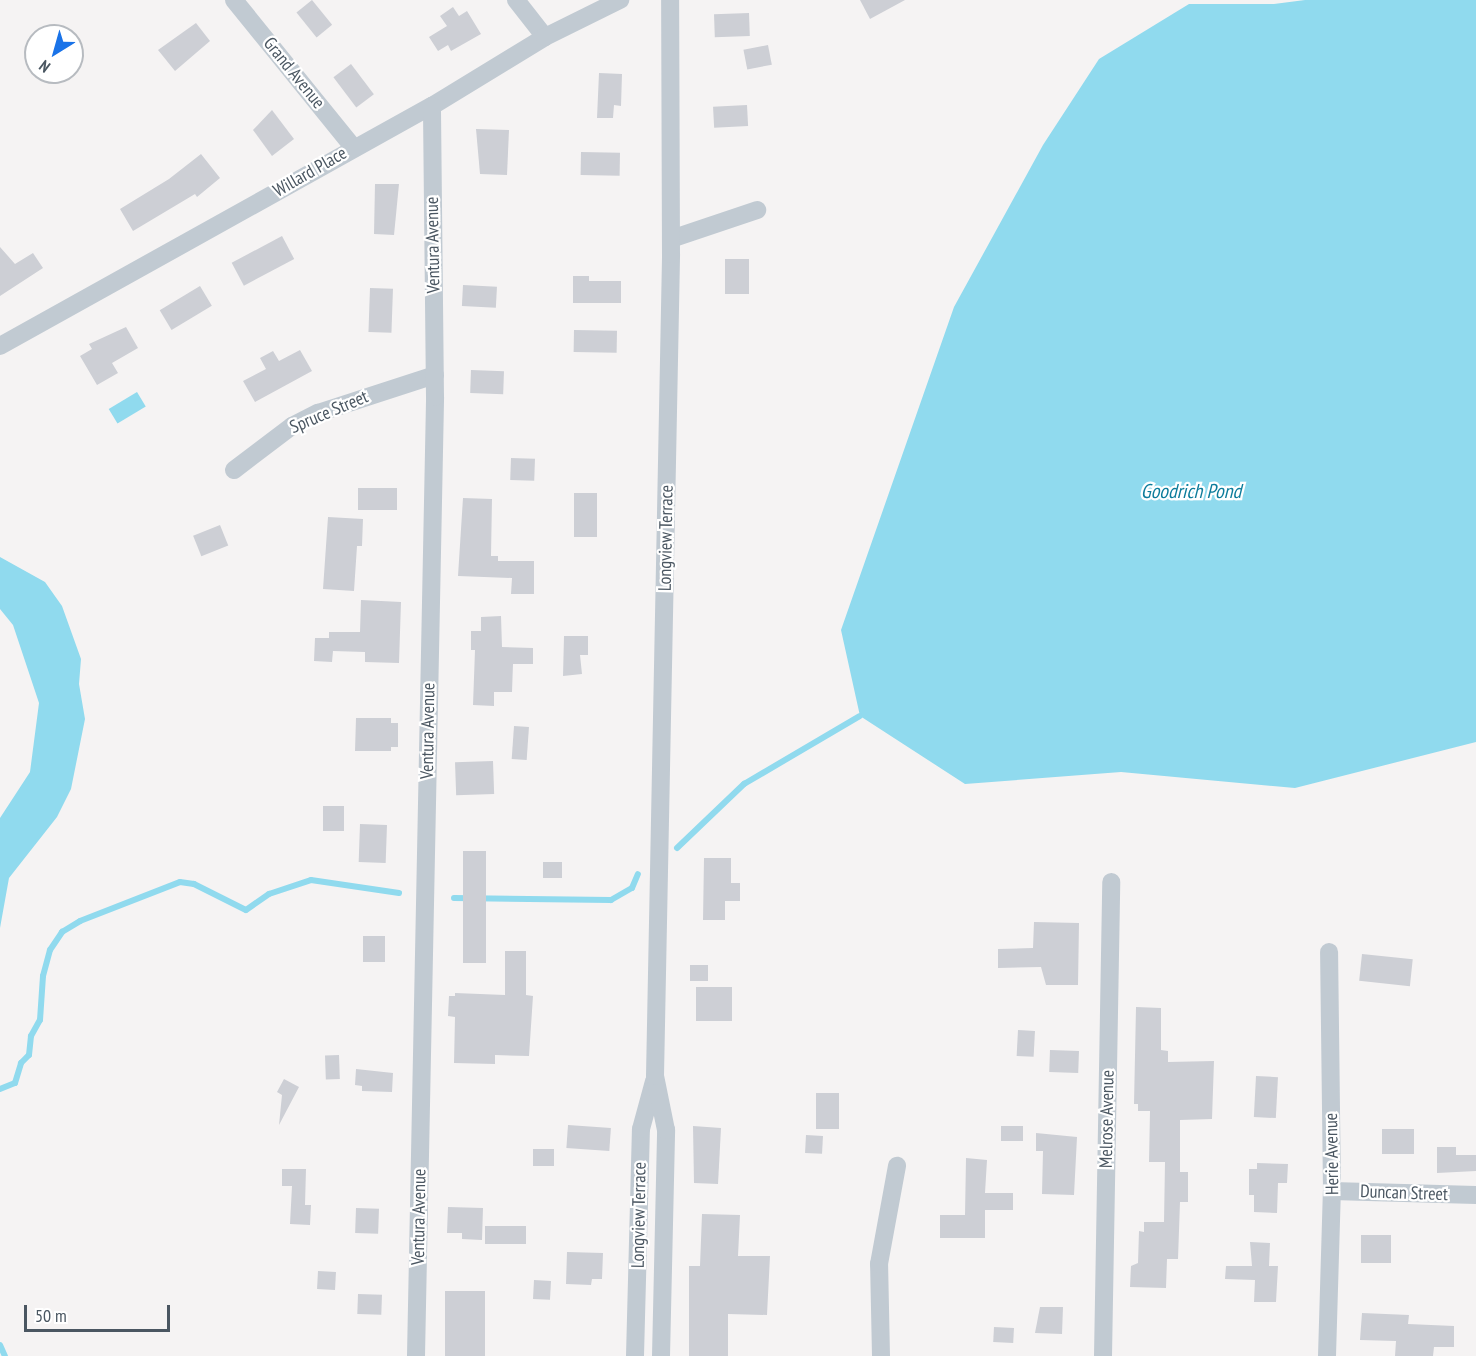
<!DOCTYPE html>
<style>
body{margin:0}
#map{position:relative;width:1476px;height:1356px;overflow:hidden;background:#f5f3f3;font-family:"PT Sans Narrow",sans-serif}
div>[style]{position:absolute}
.water>*{inset:0;background:#90daee;transform-origin:0 0}
.stream>*{height:6px;margin:-3px;padding:0 3px;transform-origin:3px;border-radius:3px;background:#90daee}
.building>*{inset:0;background:#cdcfd5;transform-origin:0 0}
.street>*{height:18px;margin:-9px;padding:0 9px;transform-origin:9px;border-radius:9px;background:#c1cad2}
span{translate:-50% -50%;white-space:nowrap;text-align:center;line-height:1.15;-webkit-text-stroke:4.5px #fff;paint-order:stroke}
.street-label{font-size:18px;color:#4a5661}
.water-label{font-size:20px;color:#0c7c9b;font-style:italic}
.north{position:absolute;left:24px;top:24px;width:60px;height:60px;box-sizing:border-box;background:#fff;border:2px solid #b7bbc0;border-radius:50%;rotate:217deg;font-size:16px;font-weight:700;line-height:24px;text-align:center;color:#4a5661}
.north::after{content:'';display:block;margin:auto;width:21px;height:27px;background:#1a73e8;clip-path:polygon(50% 0,100% 100%,50% 72%,0 100%)}
.scale{position:absolute;left:24px;top:1305px;width:146px;height:27px;box-sizing:border-box;border:3px solid #4a5661;border-top:0;padding-left:8px;font-size:18px;line-height:21px;white-space:nowrap;color:#4a5661;-webkit-text-stroke:4px #fff;paint-order:stroke}
</style>
<div id="map">
<div class="water">
<i style="clip-path:polygon(1305px 0,1476px 0,1476px 742px,1295px 788px,1121px 772px,965px 784px,860px 716px,841px 630px,954px 307px,1043px 145px,1099px 59px,1189px 4px,1274px 4px)"></i>
<i style="left:137px;top:392px;width:17px;height:33px;rotate:59deg"></i>
<i style="clip-path:polygon(0 557px,45px 582px,62px 606px,81px 659px,79px 684px,85px 719px,71px 789px,57px 817px,9px 878px,0 928px,0 818px,30px 772px,39px 703px,13px 625px,0 609px)"></i>
</div>
<div class="stream">
<i style="left:677px;top:848px;width:93px;rotate:-43.7deg"></i>
<i style="left:744px;top:784px;width:134px;rotate:-30.4deg"></i>
<i style="left:454px;top:898px;width:157px;rotate:0.7deg"></i>
<i style="left:611px;top:900px;width:24px;rotate:-30deg"></i>
<i style="left:632px;top:888px;width:15px;rotate:-67deg"></i>
<i style="left:0;top:1089px;width:16px;rotate:-22deg"></i>
<i style="left:15px;top:1083px;width:21px;rotate:-73deg"></i>
<i style="left:21px;top:1063px;width:11px;rotate:-45deg"></i>
<i style="left:29px;top:1055px;width:19px;rotate:-84deg"></i>
<i style="left:31px;top:1036px;width:18px;rotate:-61deg"></i>
<i style="left:40px;top:1020px;width:44px;rotate:-86.1deg"></i>
<i style="left:43px;top:976px;width:27px;rotate:-75deg"></i>
<i style="left:50px;top:950px;width:22px;rotate:-56deg"></i>
<i style="left:62px;top:932px;width:21px;rotate:-31deg"></i>
<i style="left:80px;top:921px;width:107px;rotate:-21.3deg"></i>
<i style="left:180px;top:882px;width:14px;rotate:8deg"></i>
<i style="left:194px;top:884px;width:58px;rotate:26.6deg"></i>
<i style="left:246px;top:910px;width:28px;rotate:-35deg"></i>
<i style="left:269px;top:894px;width:44px;rotate:-18.4deg"></i>
<i style="left:311px;top:880px;width:89px;rotate:8.4deg"></i>
<i style="left:0;top:1345px;width:12px;rotate:66deg"></i>
</div>
<div class="building">
<i style="left:312px;top:0;width:32px;height:20px;rotate:51deg"></i>
<i style="clip-path:polygon(860px 0,905px 0,870px 19px)"></i>
<i style="clip-path:polygon(453px 7px,459px 16px,467px 11px,481px 34px,451px 51px,448px 45px,438px 51px,429px 37px,447px 26px,440px 16px)"></i>
<i style="left:749px;top:13px;width:23px;height:35px;rotate:88deg"></i>
<i style="clip-path:polygon(196px 23px,210px 41px,175px 71px,158px 50px)"></i>
<i style="left:768px;top:45px;width:20px;height:25px;rotate:79deg"></i>
<i style="left:351px;top:64px;width:38px;height:22px;rotate:53deg"></i>
<i style="clip-path:polygon(599px 73px,622px 74px,621px 106px,614px 105px,613px 118px,597px 118px)"></i>
<i style="left:747px;top:105px;width:21px;height:34px;rotate:87deg"></i>
<i style="clip-path:polygon(272px 110px,294px 139px,272px 156px,253px 130px)"></i>
<i style="clip-path:polygon(476px 129px,509px 130px,507px 175px,480px 174px)"></i>
<i style="left:581px;top:152px;width:39px;height:23px;rotate:1deg"></i>
<i style="clip-path:polygon(201px 154px,220px 178px,197px 197px,195px 194px,133px 231px,120px 209px,169px 179px)"></i>
<i style="clip-path:polygon(375px 184px,399px 184px,394px 235px,374px 234px)"></i>
<i style="left:282px;top:236px;width:26px;height:57px;rotate:62deg"></i>
<i style="clip-path:polygon(0 247px,15px 264px,33px 253px,43px 268px,0 296px)"></i>
<i style="left:749px;top:259px;width:35px;height:24px;rotate:90deg"></i>
<i style="clip-path:polygon(573px 276px,589px 276px,589px 281px,621px 281px,621px 303px,573px 303px)"></i>
<i style="left:463px;top:285px;width:34px;height:21px;rotate:3deg"></i>
<i style="left:200px;top:286px;width:23px;height:47px;rotate:59deg"></i>
<i style="left:370px;top:288px;width:23px;height:44px;rotate:2deg"></i>
<i style="clip-path:polygon(126px 327px,138px 348px,112px 363px,118px 373px,97px 385px,80px 356px,92px 349px,89px 344px)"></i>
<i style="left:574px;top:330px;width:43px;height:22px;rotate:1deg"></i>
<i style="clip-path:polygon(300px 350px,312px 371px,255px 402px,243px 381px,266px 369px,260px 358px,273px 351px,279px 361px)"></i>
<i style="left:471px;top:370px;width:33px;height:23px;rotate:2deg"></i>
<i style="left:511px;top:458px;width:24px;height:22px;rotate:2deg"></i>
<i style="left:358px;top:488px;width:39px;height:22px"></i>
<i style="left:574px;top:493px;width:23px;height:44px"></i>
<i style="clip-path:polygon(463px 498px,492px 499px,491px 556px,498px 556px,498px 561px,534px 561px,534px 594px,511px 594px,512px 578px,458px 576px)"></i>
<i style="clip-path:polygon(328px 517px,363px 519px,362px 546px,357px 546px,354px 591px,323px 589px)"></i>
<i style="left:220px;top:525px;width:22px;height:29px;rotate:68deg"></i>
<i style="clip-path:polygon(361px 600px,401px 602px,399px 663px,365px 662px,365px 652px,333px 651px,332px 662px,314px 661px,315px 638px,329px 638px,329px 632px,360px 632px)"></i>
<i style="clip-path:polygon(501px 616px,502px 647px,533px 648px,533px 664px,513px 664px,512px 692px,494px 692px,494px 706px,473px 705px,475px 650px,471px 650px,471px 631px,481px 631px,481px 617px)"></i>
<i style="clip-path:polygon(564px 636px,588px 636px,588px 655px,580px 655px,582px 674px,563px 676px)"></i>
<i style="clip-path:polygon(356px 718px,391px 718px,391px 723px,398px 723px,398px 747px,391px 747px,391px 751px,355px 751px)"></i>
<i style="left:514px;top:726px;width:15px;height:33px;rotate:4deg"></i>
<i style="left:493px;top:761px;width:33px;height:38px;rotate:88deg"></i>
<i style="left:323px;top:806px;width:21px;height:25px"></i>
<i style="left:360px;top:824px;width:27px;height:38px;rotate:2deg"></i>
<i style="left:463px;top:851px;width:23px;height:112px"></i>
<i style="clip-path:polygon(704px 858px,731px 858px,731px 883px,740px 883px,740px 901px,725px 901px,725px 920px,703px 920px)"></i>
<i style="left:543px;top:862px;width:19px;height:16px"></i>
<i style="clip-path:polygon(1034px 922px,1079px 923px,1078px 985px,1046px 985px,1041px 967px,998px 968px,998px 949px,1033px 948px)"></i>
<i style="left:363px;top:936px;width:22px;height:26px"></i>
<i style="clip-path:polygon(505px 951px,526px 951px,526px 995px,533px 996px,529px 1056px,495px 1055px,495px 1064px,454px 1063px,455px 1017px,448px 1016px,449px 996px,455px 996px,455px 993px,505px 995px)"></i>
<i style="left:1362px;top:954px;width:51px;height:27px;rotate:6deg"></i>
<i style="left:690px;top:965px;width:18px;height:16px"></i>
<i style="left:696px;top:987px;width:36px;height:34px"></i>
<i style="clip-path:polygon(1136px 1007px,1161px 1008px,1161px 1050px,1168px 1051px,1168px 1062px,1214px 1061px,1212px 1119px,1180px 1120px,1180px 1172px,1188px 1172px,1188px 1202px,1180px 1202px,1178px 1259px,1167px 1259px,1166px 1288px,1130px 1287px,1131px 1266px,1138px 1263px,1139px 1231px,1144px 1232px,1144px 1222px,1164px 1222px,1165px 1162px,1149px 1162px,1150px 1111px,1138px 1111px,1138px 1104px,1134px 1104px)"></i>
<i style="left:1018px;top:1030px;width:17px;height:26px;rotate:3deg"></i>
<i style="left:1050px;top:1050px;width:29px;height:22px;rotate:2deg"></i>
<i style="left:339px;top:1055px;width:24px;height:14px;rotate:88deg"></i>
<i style="clip-path:polygon(356px 1069px,393px 1073px,392px 1092px,362px 1091px,362px 1086px,355px 1085px)"></i>
<i style="left:1256px;top:1076px;width:22px;height:41px;rotate:3deg"></i>
<i style="clip-path:polygon(284px 1079px,299px 1087px,279px 1125px,282px 1095px,277px 1092px)"></i>
<i style="left:816px;top:1093px;width:23px;height:36px"></i>
<i style="left:568px;top:1125px;width:43px;height:23px;rotate:4deg"></i>
<i style="clip-path:polygon(693px 1126px,721px 1128px,718px 1184px,694px 1183px)"></i>
<i style="left:1001px;top:1126px;width:22px;height:15px"></i>
<i style="left:1382px;top:1129px;width:32px;height:25px"></i>
<i style="clip-path:polygon(1036px 1133px,1077px 1137px,1074px 1195px,1042px 1194px,1043px 1151px,1036px 1151px)"></i>
<i style="left:806px;top:1135px;width:17px;height:18px;rotate:3deg"></i>
<i style="clip-path:polygon(1437px 1147px,1456px 1147px,1456px 1155px,1476px 1155px,1476px 1171px,1437px 1173px)"></i>
<i style="left:533px;top:1149px;width:21px;height:17px"></i>
<i style="clip-path:polygon(966px 1158px,987px 1160px,985px 1193px,1013px 1193px,1013px 1210px,985px 1210px,985px 1238px,940px 1238px,940px 1215px,965px 1215px)"></i>
<i style="clip-path:polygon(1257px 1163px,1288px 1164px,1287px 1183px,1278px 1183px,1277px 1213px,1254px 1212px,1254px 1195px,1249px 1195px,1249px 1169px,1257px 1169px)"></i>
<i style="clip-path:polygon(282px 1169px,306px 1169px,305px 1205px,311px 1205px,310px 1225px,290px 1224px,292px 1186px,282px 1186px)"></i>
<i style="clip-path:polygon(448px 1207px,483px 1208px,482px 1240px,462px 1239px,462px 1233px,447px 1233px)"></i>
<i style="left:356px;top:1208px;width:23px;height:25px;rotate:2deg"></i>
<i style="clip-path:polygon(702px 1214px,740px 1215px,738px 1256px,770px 1256px,767px 1315px,728px 1314px,728px 1356px,689px 1356px,689px 1266px,700px 1266px)"></i>
<i style="left:526px;top:1226px;width:18px;height:41px;rotate:90deg"></i>
<i style="left:1361px;top:1235px;width:30px;height:28px"></i>
<i style="clip-path:polygon(1250px 1242px,1270px 1243px,1269px 1266px,1278px 1266px,1276px 1302px,1254px 1302px,1255px 1280px,1225px 1279px,1226px 1266px,1252px 1266px)"></i>
<i style="clip-path:polygon(567px 1252px,603px 1253px,602px 1279px,592px 1279px,591px 1285px,566px 1284px)"></i>
<i style="left:318px;top:1271px;width:18px;height:18px;rotate:3deg"></i>
<i style="left:534px;top:1280px;width:17px;height:19px;rotate:3deg"></i>
<i style="left:445px;top:1291px;width:40px;height:65px"></i>
<i style="left:358px;top:1294px;width:24px;height:20px;rotate:2deg"></i>
<i style="clip-path:polygon(1040px 1307px,1063px 1307px,1062px 1334px,1035px 1333px)"></i>
<i style="clip-path:polygon(1362px 1313px,1409px 1315px,1408px 1324px,1454px 1326px,1454px 1347px,1434px 1347px,1433px 1356px,1395px 1356px,1396px 1341px,1360px 1340px)"></i>
<i style="left:994px;top:1327px;width:20px;height:15px;rotate:3deg"></i>
</div>
<div class="street">
<i style="left:234px;top:0;width:189px;rotate:51deg"></i>
<i style="left:516px;top:0;width:47px;rotate:51.9deg"></i>
<i style="left:671px;top:239px;width:91px;rotate:-18.6deg"></i>
<i style="left:0;top:346px;width:494px;rotate:-29.1deg"></i>
<i style="left:432px;top:106px;width:132px;rotate:-31.4deg"></i>
<i style="left:545px;top:37px;width:84px;rotate:-26.3deg"></i>
<i style="left:234px;top:470px;width:73px;rotate:-37.2deg"></i>
<i style="left:292px;top:426px;width:29px;rotate:-27deg"></i>
<i style="left:318px;top:413px;width:123px;rotate:-18deg"></i>
<i style="left:1332px;top:1191px;width:144px;rotate:1.6deg"></i>
<i style="left:416px;top:1356px;width:959px;rotate:-88.86deg"></i>
<i style="left:435px;top:397px;width:291px;rotate:-90.6deg"></i>
<i style="left:635px;top:1356px;width:227px;rotate:-88.5deg"></i>
<i style="left:641px;top:1129px;width:50px;rotate:-74.8deg"></i>
<i style="left:661px;top:1356px;width:226px;rotate:-88.7deg"></i>
<i style="left:666px;top:1130px;width:55px;rotate:-101.5deg"></i>
<i style="left:655px;top:1076px;width:822px;rotate:-88.88deg"></i>
<i style="left:671px;top:254px;width:254px;rotate:-90.2deg"></i>
<i style="left:881px;top:1356px;width:92px;rotate:-91.2deg"></i>
<i style="left:879px;top:1264px;width:100px;rotate:-79.6deg"></i>
<i style="left:1103px;top:1356px;width:474px;rotate:-89deg"></i>
<i style="left:1327px;top:1356px;width:165px;rotate:-88.3deg"></i>
<i style="left:1332px;top:1191px;width:239px;rotate:-90.7deg"></i>
</div>
<div class="street-label">
<span style="left:294px;top:73px;rotate:51deg">Grand Avenue</span>
<span style="left:310px;top:172px;rotate:-30deg">Willard Place</span>
<span style="left:433px;top:245px;rotate:-91deg">Ventura Avenue</span>
<span style="left:329px;top:412px;rotate:-23deg">Spruce Street</span>
<span style="left:666px;top:538px;rotate:-89deg">Longview Terrace</span>
<span style="left:428px;top:731px;rotate:-89deg">Ventura Avenue</span>
<span style="left:1107px;top:1119px;rotate:-89deg">Melrose Avenue</span>
<span style="left:1332px;top:1154px;rotate:-91deg">Herie Avenue</span>
<span style="left:1404px;top:1193px;rotate:2deg">Duncan Street</span>
<span style="left:639px;top:1215px;rotate:-89deg">Longview Terrace</span>
<span style="left:419px;top:1217px;rotate:-89deg">Ventura Avenue</span>
</div>
<div class="water-label">
<span style="left:1191px;top:491px">Goodrich Pond</span>
</div>
<div class="north">N</div>
<div class="scale">50 m</div>
</div>
